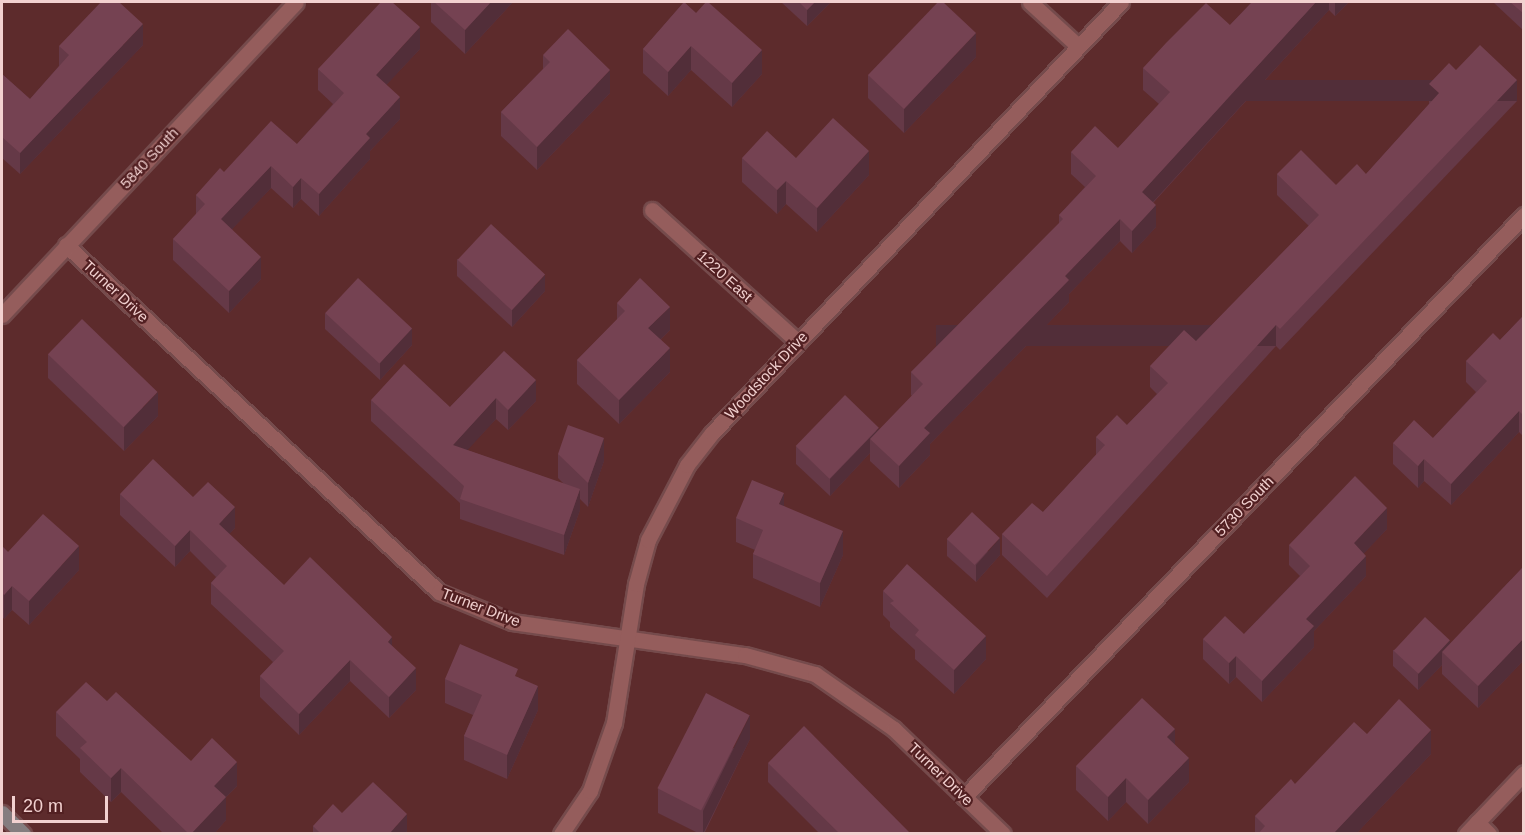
<!DOCTYPE html>
<style>
body{margin:0}
#map{position:relative;width:1525px;height:835px;overflow:hidden;background:#5d2b2c;font-family:Arial,sans-serif}
div>[style]{position:absolute}
.roads{filter:drop-shadow(2px 0 #754b4c) drop-shadow(-2px 0 #754b4c) drop-shadow(0 2px #754b4c) drop-shadow(0 -2px #754b4c)}
.minor>*{height:15px;margin:-7.5px;padding:0 7.5px;transform-origin:7.5px;border-radius:7.5px;background:#955d5c}
.secondary>*{height:15px;margin:-7.5px;padding:0 7.5px;transform-origin:7.5px;border-radius:7.5px;background:#857d7f}
.wall>*{inset:0;background:#653947}
.shaded-wall>*{inset:0;background:#522e39;transform-origin:0 0}
.building>*{inset:0;background:#754252;transform-origin:0 0}
span{translate:-50% -50%;white-space:nowrap;text-align:center;line-height:1.15;-webkit-text-stroke:4.5px #522022;paint-order:stroke}
.street-label{font-size:15px;color:#f2d1d0}
.frame{position:absolute;inset:0;border:3px solid #f2d1d0;pointer-events:none}
.scale{position:absolute;left:12px;top:796px;width:96px;height:27px;box-sizing:border-box;border:3px solid #f2d1d0;border-top:0;padding-left:8px;font-size:18px;line-height:21px;white-space:nowrap;color:#f2d1d0;-webkit-text-stroke:4px #522022;paint-order:stroke}
</style>
<div id="map">
<div class="roads">
<div class="minor">
<i style="left:1030px;top:2px;width:65px;rotate:42.5deg"></i>
<i style="left:652px;top:210px;width:197px;rotate:42.1deg"></i>
<i style="left:66px;top:245px;width:509px;rotate:42.93deg"></i>
<i style="left:439px;top:592px;width:79px;rotate:22.3deg"></i>
<i style="left:512px;top:622px;width:235px;rotate:8.1deg"></i>
<i style="left:745px;top:655px;width:73px;rotate:15.2deg"></i>
<i style="left:815px;top:674px;width:96px;rotate:34.8deg"></i>
<i style="left:894px;top:729px;width:151px;rotate:43.9deg"></i>
<i style="left:2px;top:315px;width:429px;rotate:-46.8deg"></i>
<i style="left:964px;top:797px;width:808px;rotate:-46.1deg"></i>
<i style="left:1477px;top:822px;width:17px;rotate:45deg"></i>
<i style="left:561px;top:834px;width:52px;rotate:-56deg"></i>
<i style="left:590px;top:791px;width:72px;rotate:-70.6deg"></i>
<i style="left:614px;top:723px;width:141px;rotate:-81deg"></i>
<i style="left:636px;top:584px;width:46px;rotate:-74.7deg"></i>
<i style="left:648px;top:540px;width:85px;rotate:-62.5deg"></i>
<i style="left:687px;top:465px;width:41px;rotate:-52deg"></i>
<i style="left:712px;top:433px;width:594px;rotate:-46.5deg"></i>
<i style="left:1466px;top:834px;width:84px;rotate:-46.4deg"></i>
</div>
<div class="secondary">
<i style="left:2px;top:813px;width:30px;rotate:45deg"></i>
</div>
</div>
<div class="wall">
<i style="clip-path:polygon(431px 2px,513px 2px,465px 54px,431px 22px)"></i>
<i style="clip-path:polygon(684px 2px,762px 74px,732px 107px,691px 70px,668px 96px,643px 73px,643px 49px)"></i>
<i style="clip-path:polygon(781px 2px,831px 2px,807px 26px)"></i>
<i style="clip-path:polygon(1252px 2px,1349px 2px,1335px 16px,1329px 10px,1153px 203px,1156px 227px,1132px 253px,1120px 241px,1069px 294px,1069px 302px,930px 444px,930px 455px,899px 488px,870px 461px,870px 453px,830px 496px,796px 464px,796px 447px,879px 430px,912px 396px,911px 395px,911px 372px,1059px 224px,1059px 215px,1085px 187px,1071px 174px,1071px 152px,1118px 148px,1159px 104px,1143px 90px,1143px 68px,1230px 25px)"></i>
<i style="clip-path:polygon(1493px 2px,1524px 2px,1524px 31px)"></i>
<i style="clip-path:polygon(143px 45px,20px 174px,2px 158px,2px 74px,30px 99px,59px 66px,59px 46px)"></i>
<i style="clip-path:polygon(420px 49px,386px 85px,400px 119px,370px 151px,370px 159px,319px 216px,301px 199px,293px 208px,271px 188px,232px 229px,261px 279px,229px 313px,173px 260px,173px 239px,196px 215px,196px 195px,224px 172px,297px 144px,333px 104px,318px 90px,318px 69px)"></i>
<i style="clip-path:polygon(543px 55px,610px 93px,537px 170px,501px 136px,501px 112px,543px 69px)"></i>
<i style="clip-path:polygon(976px 57px,904px 133px,868px 98px,868px 75px)"></i>
<i style="clip-path:polygon(1456px 70px,1517px 101px,1280px 350px,1276px 346px,1047px 598px,1002px 555px,1002px 534px,1043px 512px,1096px 455px,1096px 437px,1127px 425px,1157px 394px,1150px 387px,1150px 366px,1196px 341px,1309px 226px,1277px 195px,1277px 174px,1336px 185px,1366px 174px,1429px 104px,1429px 84px)"></i>
<i style="clip-path:polygon(742px 158px,796px 158px,869px 175px,817px 232px,786px 204px,777px 214px,742px 182px)"></i>
<i style="clip-path:polygon(457px 259px,545px 291px,512px 327px,457px 276px)"></i>
<i style="clip-path:polygon(617px 303px,670px 330px,661px 339px,670px 372px,619px 424px,577px 384px,577px 360px,617px 320px)"></i>
<i style="clip-path:polygon(325px 313px,412px 345px,380px 380px,325px 329px)"></i>
<i style="clip-path:polygon(1524px 315px,1524px 437px,1519px 432px,1451px 505px,1424px 481px,1418px 488px,1393px 464px,1393px 443px,1433px 438px,1476px 392px,1466px 382px,1466px 361px,1500px 340px)"></i>
<i style="clip-path:polygon(504px 351px,536px 401px,508px 430px,496px 419px,467px 450px,564px 484px,558px 478px,558px 454px,604px 461px,588px 507px,580px 499px,580px 510px,564px 555px,460px 519px,460px 503px,371px 421px,371px 400px,450px 407px)"></i>
<i style="clip-path:polygon(48px 354px,158px 416px,124px 451px,48px 378px)"></i>
<i style="clip-path:polygon(120px 494px,193px 497px,235px 528px,229px 534px,284px 585px,392px 646px,416px 690px,389px 718px,350px 681px,299px 735px,260px 697px,260px 676px,273px 662px,211px 604px,211px 583px,216px 577px,190px 551px,175px 567px,120px 515px)"></i>
<i style="clip-path:polygon(784px 506px,843px 555px,820px 607px,753px 578px,753px 554px,755px 550px,736px 542px,736px 518px)"></i>
<i style="clip-path:polygon(1387px 529px,1364px 553px,1366px 576px,1314px 631px,1314px 647px,1262px 702px,1236px 677px,1229px 684px,1203px 659px,1203px 639px,1244px 634px,1300px 576px,1289px 565px,1289px 545px)"></i>
<i style="clip-path:polygon(947px 539px,1000px 555px,976px 582px,947px 556px)"></i>
<i style="clip-path:polygon(2px 546px,8px 552px,79px 570px,29px 625px,12px 610px,4px 619px,2px 616px)"></i>
<i style="clip-path:polygon(1524px 566px,1524px 660px,1478px 708px,1442px 674px,1442px 665px,1418px 690px,1393px 666px,1393px 650px,1450px 644px)"></i>
<i style="clip-path:polygon(883px 591px,986px 659px,954px 694px,915px 659px,915px 650px,890px 627px,890px 622px,883px 615px)"></i>
<i style="clip-path:polygon(518px 677px,538px 710px,507px 779px,464px 760px,464px 736px,473px 715px,445px 703px,445px 679px)"></i>
<i style="clip-path:polygon(56px 712px,191px 761px,237px 786px,226px 797px,226px 820px,214px 834px,164px 834px,121px 792px,111px 802px,80px 772px,80px 759px,56px 736px)"></i>
<i style="clip-path:polygon(1367px 734px,1431px 754px,1356px 834px,1255px 834px,1255px 816px,1295px 784px)"></i>
<i style="clip-path:polygon(750px 739px,704px 834px,700px 834px,658px 813px,658px 789px)"></i>
<i style="clip-path:polygon(1175px 745px,1189px 782px,1148px 824px,1126px 802px,1108px 821px,1076px 790px,1076px 766px)"></i>
<i style="clip-path:polygon(768px 763px,911px 834px,820px 834px,768px 782px)"></i>
<i style="clip-path:polygon(342px 813px,407px 831px,405px 834px,313px 834px,313px 826px)"></i>
</div>
<div class="shaded-wall">
<i style="clip-path:polygon(491px 2px,513px 2px,465px 54px,465px 30px)"></i>
<i style="clip-path:polygon(815px 2px,831px 2px,807px 26px,807px 10px)"></i>
<i style="clip-path:polygon(1316px 2px,1329px 2px,1329px 10px,1142px 214px,1142px 192px)"></i>
<i style="clip-path:polygon(1335px 2px,1349px 2px,1335px 16px)"></i>
<i style="clip-path:polygon(143px 24px,143px 45px,20px 174px,20px 153px)"></i>
<i style="clip-path:polygon(420px 27px,420px 49px,376px 96px,376px 75px)"></i>
<i style="clip-path:polygon(976px 33px,976px 57px,904px 133px,904px 109px)"></i>
<i style="clip-path:polygon(691px 46px,691px 70px,668px 96px,668px 72px)"></i>
<i style="clip-path:polygon(762px 50px,762px 74px,732px 107px,732px 83px)"></i>
<i style="clip-path:polygon(610px 70px,610px 93px,537px 170px,537px 147px)"></i>
<i style="left:1517px;top:80px;width:21px;height:344px;rotate:90deg"></i>
<i style="clip-path:polygon(400px 97px,400px 119px,370px 151px,370px 159px,319px 216px,319px 194px,366px 134px)"></i>
<i style="clip-path:polygon(869px 151px,869px 175px,817px 232px,817px 208px)"></i>
<i style="clip-path:polygon(271px 166px,271px 188px,221px 241px,221px 219px)"></i>
<i style="clip-path:polygon(301px 178px,301px 199px,293px 208px,293px 187px)"></i>
<i style="clip-path:polygon(786px 181px,786px 204px,777px 214px,777px 190px)"></i>
<i style="clip-path:polygon(1156px 205px,1156px 227px,1132px 253px,1132px 231px)"></i>
<i style="clip-path:polygon(1120px 219px,1120px 241px,1069px 294px,1069px 302px,930px 444px,930px 455px,899px 488px,899px 466px,924px 428px,1065px 276px)"></i>
<i style="clip-path:polygon(261px 257px,261px 279px,229px 313px,229px 291px)"></i>
<i style="clip-path:polygon(545px 275px,545px 291px,512px 327px,512px 310px)"></i>
<i style="clip-path:polygon(670px 307px,670px 330px,648px 352px,648px 328px)"></i>
<i style="left:1276px;top:325px;width:21px;height:340px;rotate:90deg"></i>
<i style="clip-path:polygon(412px 328px,412px 345px,380px 380px,380px 363px)"></i>
<i style="clip-path:polygon(670px 348px,670px 372px,619px 424px,619px 400px)"></i>
<i style="clip-path:polygon(536px 380px,536px 401px,508px 430px,508px 410px)"></i>
<i style="clip-path:polygon(158px 392px,158px 416px,124px 451px,124px 427px)"></i>
<i style="clip-path:polygon(496px 398px,496px 419px,453px 466px,453px 445px)"></i>
<i style="clip-path:polygon(1519px 411px,1519px 432px,1451px 505px,1451px 484px)"></i>
<i style="clip-path:polygon(879px 428px,879px 444px,870px 439px,870px 453px,830px 496px,830px 479px)"></i>
<i style="clip-path:polygon(604px 438px,604px 461px,588px 507px,588px 483px)"></i>
<i style="clip-path:polygon(1424px 459px,1424px 481px,1418px 488px,1418px 466px)"></i>
<i style="clip-path:polygon(580px 489px,580px 510px,564px 555px,564px 535px)"></i>
<i style="clip-path:polygon(784px 493px,784px 517px,779px 504px)"></i>
<i style="clip-path:polygon(235px 507px,235px 528px,219px 545px,219px 524px)"></i>
<i style="clip-path:polygon(1387px 508px,1387px 529px,1354px 564px,1354px 543px)"></i>
<i style="clip-path:polygon(190px 530px,190px 551px,175px 567px,175px 546px)"></i>
<i style="clip-path:polygon(843px 531px,843px 555px,820px 607px,820px 583px)"></i>
<i style="clip-path:polygon(1000px 538px,1000px 555px,976px 582px,976px 565px)"></i>
<i style="clip-path:polygon(79px 546px,79px 570px,29px 625px,29px 601px)"></i>
<i style="clip-path:polygon(1366px 556px,1366px 576px,1314px 631px,1314px 647px,1262px 702px,1262px 681px,1306px 619px)"></i>
<i style="clip-path:polygon(12px 586px,12px 610px,4px 619px,4px 595px)"></i>
<i style="clip-path:polygon(986px 636px,986px 659px,954px 694px,954px 670px)"></i>
<i style="clip-path:polygon(392px 637px,392px 658px,388px 642px)"></i>
<i style="clip-path:polygon(1524px 638px,1524px 660px,1478px 708px,1478px 686px)"></i>
<i style="clip-path:polygon(1450px 640px,1450px 657px,1442px 652px,1442px 665px,1418px 690px,1418px 673px)"></i>
<i style="clip-path:polygon(1236px 656px,1236px 677px,1229px 684px,1229px 663px)"></i>
<i style="clip-path:polygon(350px 660px,350px 681px,299px 735px,299px 714px)"></i>
<i style="clip-path:polygon(416px 668px,416px 690px,389px 718px,389px 697px)"></i>
<i style="clip-path:polygon(538px 686px,538px 710px,507px 779px,507px 755px)"></i>
<i style="clip-path:polygon(750px 715px,750px 739px,703px 834px,703px 811px)"></i>
<i style="clip-path:polygon(1175px 729px,1175px 753px,1167px 737px)"></i>
<i style="clip-path:polygon(1431px 730px,1431px 754px,1356px 834px,1333px 834px)"></i>
<i style="clip-path:polygon(1189px 758px,1189px 782px,1148px 824px,1148px 800px)"></i>
<i style="clip-path:polygon(237px 762px,237px 786px,226px 797px,226px 820px,214px 834px,191px 834px,214px 786px)"></i>
<i style="clip-path:polygon(121px 768px,121px 792px,111px 802px,111px 778px)"></i>
<i style="clip-path:polygon(1126px 778px,1126px 802px,1108px 821px,1108px 797px)"></i>
<i style="clip-path:polygon(407px 814px,407px 831px,405px 834px,389px 834px)"></i>
</div>
<div class="building">
<i style="clip-path:polygon(101px 2px,119px 2px,143px 24px,20px 153px,2px 137px,2px 74px,30px 99px,69px 55px,59px 46px)"></i>
<i style="clip-path:polygon(381px 2px,392px 2px,420px 27px,376px 75px,400px 97px,366px 134px,370px 138px,319px 194px,301px 178px,293px 187px,271px 166px,221px 219px,261px 257px,229px 291px,173px 239px,205px 204px,196px 195px,220px 168px,224px 172px,271px 121px,297px 144px,344px 93px,318px 69px)"></i>
<i style="clip-path:polygon(434px 2px,491px 2px,465px 30px)"></i>
<i style="clip-path:polygon(684px 2px,696px 13px,706px 2px,708px 2px,762px 50px,732px 83px,691px 46px,668px 72px,643px 49px)"></i>
<i style="clip-path:polygon(799px 2px,815px 2px,807px 10px)"></i>
<i style="clip-path:polygon(938px 2px,943px 2px,976px 33px,904px 109px,868px 75px)"></i>
<i style="clip-path:polygon(1252px 2px,1316px 2px,1142px 192px,1156px 205px,1132px 231px,1120px 219px,1065px 276px,1069px 280px,924px 428px,930px 433px,899px 466px,870px 439px,923px 384px,911px 372px,1063px 219px,1059px 215px,1096px 176px,1071px 152px,1095px 126px,1118px 148px,1170px 92px,1143px 68px,1166px 43px,1206px 3px,1230px 25px)"></i>
<i style="clip-path:polygon(1510px 2px,1524px 2px,1524px 14px)"></i>
<i style="clip-path:polygon(568px 29px,610px 70px,537px 147px,501px 112px,550px 62px,543px 55px)"></i>
<i style="clip-path:polygon(1480px 45px,1517px 80px,1280px 329px,1276px 325px,1047px 576px,1002px 534px,1032px 503px,1043px 512px,1105px 445px,1096px 437px,1117px 415px,1127px 425px,1168px 383px,1150px 366px,1184px 330px,1196px 341px,1319px 215px,1277px 174px,1301px 150px,1336px 185px,1357px 164px,1366px 174px,1439px 93px,1429px 84px,1449px 63px,1456px 70px)"></i>
<i style="clip-path:polygon(833px 118px,869px 151px,817px 208px,786px 181px,777px 190px,742px 158px,767px 131px,796px 158px)"></i>
<i style="left:491px;top:224px;width:74px;height:49px;rotate:43deg"></i>
<i style="left:358px;top:278px;width:74px;height:48px;rotate:43deg"></i>
<i style="clip-path:polygon(640px 278px,670px 307px,648px 328px,670px 348px,619px 400px,577px 360px,625px 311px,617px 303px)"></i>
<i style="clip-path:polygon(1524px 315px,1524px 416px,1519px 411px,1451px 484px,1424px 459px,1418px 466px,1393px 443px,1414px 420px,1433px 438px,1487px 381px,1466px 361px,1493px 333px,1500px 340px)"></i>
<i style="left:82px;top:319px;width:105px;height:49px;rotate:44deg"></i>
<i style="clip-path:polygon(504px 351px,536px 380px,508px 410px,496px 398px,453px 445px,580px 489px,564px 535px,460px 499px,464px 486px,371px 400px,404px 364px,450px 407px)"></i>
<i style="left:845px;top:395px;width:47px;height:71px;rotate:44deg"></i>
<i style="clip-path:polygon(568px 425px,604px 438px,588px 483px,558px 454px)"></i>
<i style="clip-path:polygon(153px 459px,193px 497px,208px 482px,235px 507px,219px 524px,284px 585px,310px 557px,392px 637px,388px 642px,416px 668px,389px 697px,350px 660px,299px 714px,260px 676px,284px 651px,211px 583px,227px 566px,190px 530px,175px 546px,120px 494px)"></i>
<i style="clip-path:polygon(1355px 476px,1387px 508px,1354px 543px,1366px 556px,1306px 619px,1314px 626px,1262px 681px,1236px 656px,1229px 663px,1203px 639px,1225px 616px,1244px 634px,1310px 566px,1289px 545px)"></i>
<i style="clip-path:polygon(752px 480px,784px 493px,779px 504px,843px 531px,820px 583px,753px 554px,763px 530px,736px 518px)"></i>
<i style="left:972px;top:512px;width:38px;height:37px;rotate:43deg"></i>
<i style="clip-path:polygon(43px 514px,79px 546px,29px 601px,12px 586px,4px 595px,2px 593px,2px 546px,8px 552px)"></i>
<i style="clip-path:polygon(907px 564px,986px 636px,954px 670px,915px 635px,919px 630px,890px 603px,894px 601px,883px 591px)"></i>
<i style="clip-path:polygon(1524px 566px,1524px 638px,1478px 686px,1442px 652px)"></i>
<i style="left:1425px;top:617px;width:34px;height:46px;rotate:43deg"></i>
<i style="clip-path:polygon(460px 644px,518px 669px,515px 676px,538px 686px,507px 755px,464px 736px,482px 695px,445px 679px)"></i>
<i style="clip-path:polygon(86px 682px,107px 701px,116px 692px,191px 761px,212px 738px,237px 762px,214px 786px,226px 797px,191px 834px,189px 834px,121px 768px,111px 778px,80px 748px,87px 742px,56px 712px)"></i>
<i style="left:706px;top:693px;width:49px;height:107px;rotate:27deg"></i>
<i style="clip-path:polygon(1142px 698px,1175px 729px,1167px 737px,1189px 758px,1148px 800px,1126px 778px,1108px 797px,1076px 766px)"></i>
<i style="clip-path:polygon(1399px 699px,1431px 730px,1333px 834px,1258px 834px,1265px 826px,1255px 816px,1291px 779px,1295px 784px,1354px 722px,1367px 734px)"></i>
<i style="clip-path:polygon(804px 726px,911px 834px,840px 834px,768px 763px)"></i>
<i style="clip-path:polygon(373px 782px,407px 814px,389px 834px,321px 834px,313px 826px,333px 804px,342px 813px)"></i>
</div>
<div class="street-label">
<span style="left:149px;top:158px;rotate:-47deg">5840 South</span>
<span style="left:725px;top:276px;rotate:42deg">1220 East</span>
<span style="left:116px;top:291px;rotate:43deg">Turner Drive</span>
<span style="left:766px;top:375px;rotate:-47deg">Woodstock Drive</span>
<span style="left:1244px;top:506px;rotate:-46deg">5730 South</span>
<span style="left:481px;top:607px;rotate:21deg">Turner Drive</span>
<span style="left:941px;top:774px;rotate:44deg">Turner Drive</span>
</div>
<div class="frame"></div>
<div class="scale">20 m</div>
</div>
